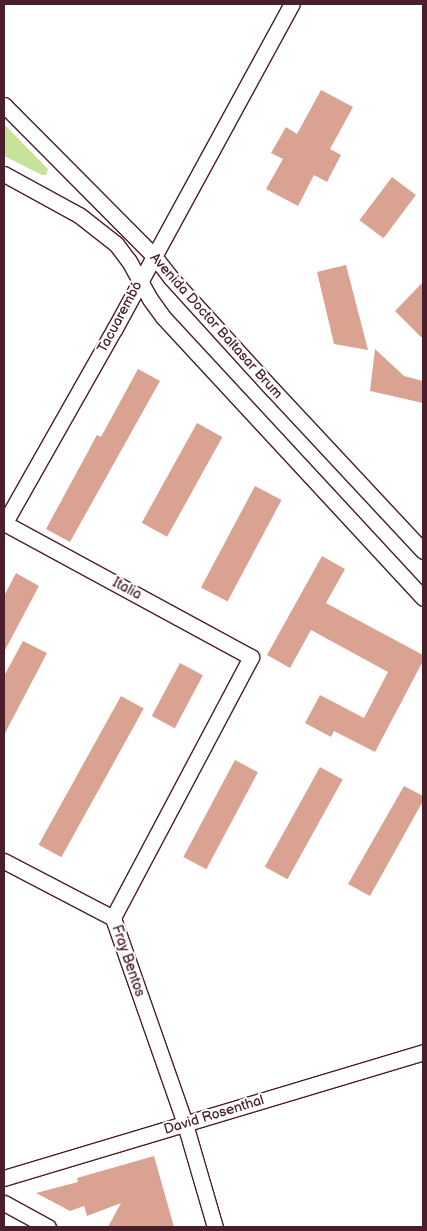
<!DOCTYPE html>
<meta charset="utf-8">
<style>
body{margin:0}
#map{position:relative;width:427px;height:1231px;overflow:hidden;background:#fff;font-family:"Balsamiq Sans",sans-serif}
div>[style]{position:absolute}
.green>*{inset:0;background:#c7e299}
.building>*{inset:0;background:#daa391;transform-origin:0 0}
.roads{filter:drop-shadow(1px 0 #4a1f2b) drop-shadow(-1px 0 #4a1f2b) drop-shadow(0 1px #4a1f2b) drop-shadow(0 -1px #4a1f2b)}
.street>*{height:15px;margin:-7.5px;padding:0 7.5px;transform-origin:7.5px;border-radius:7.5px;background:#fff}
span{translate:-50% -50%;white-space:nowrap;text-align:center;line-height:1.15;-webkit-text-stroke:4px #fff;paint-order:stroke}
.street-label{font-size:14px;color:#4a1f2b}
.frame{position:absolute;inset:0;border:5px solid #4a1f2b;pointer-events:none}
</style>
<div id="map">
<div class="green">
<i style="clip-path:polygon(4px 124px,48px 169px,46px 175px,42px 175px,4px 156px)"></i>
</div>
<div class="building">
<i style="clip-path:polygon(321px 90px,353px 107px,330px 149px,341px 155px,327px 182px,314px 175px,298px 206px,266px 189px,283px 159px,271px 153px,286px 127px,297px 134px)"></i>
<i style="left:392px;top:177px;width:30px;height:54px;rotate:37deg"></i>
<i style="clip-path:polygon(346px 265px,368px 350px,334px 344px,317px 272px)"></i>
<i style="clip-path:polygon(423px 282px,423px 339px,395px 311px)"></i>
<i style="clip-path:polygon(375px 349px,404px 376px,423px 381px,423px 403px,370px 391px)"></i>
<i style="clip-path:polygon(138px 369px,160px 381px,70px 542px,46px 529px,97px 435px,101px 437px)"></i>
<i style="left:197px;top:423px;width:29px;height:114px;rotate:29deg"></i>
<i style="left:255px;top:486px;width:30px;height:115px;rotate:28deg"></i>
<i style="clip-path:polygon(322px 556px,345px 569px,326px 603px,423px 655px,423px 661px,375px 752px,334px 731px,331px 737px,305px 723px,320px 695px,364px 718px,388px 672px,311px 630px,290px 668px,267px 655px)"></i>
<i style="clip-path:polygon(16px 573px,39px 586px,4px 652px,4px 596px)"></i>
<i style="clip-path:polygon(23px 641px,47px 653px,4px 735px,4px 676px)"></i>
<i style="left:180px;top:663px;width:26px;height:60px;rotate:28deg"></i>
<i style="left:121px;top:696px;width:26px;height:170px;rotate:29deg"></i>
<i style="left:235px;top:760px;width:26px;height:110px;rotate:28deg"></i>
<i style="left:320px;top:767px;width:26px;height:114px;rotate:29deg"></i>
<i style="clip-path:polygon(404px 786px,423px 796px,423px 801px,370px 896px,348px 884px)"></i>
<i style="clip-path:polygon(154px 1156px,174px 1227px,108px 1227px,121px 1203px,87px 1216px,84px 1206px,70px 1211px,36px 1193px,78px 1182px,77px 1178px)"></i>
</div>
<div class="roads">
<div class="street">
<i style="left:4px;top:105px;width:213px;rotate:45.2deg"></i>
<i style="left:154px;top:256px;width:28px;rotate:52deg"></i>
<i style="left:171px;top:278px;width:151px;rotate:47.7deg"></i>
<i style="left:273px;top:390px;width:220px;rotate:47deg"></i>
<i style="left:4px;top:174px;width:85px;rotate:28.7deg"></i>
<i style="left:79px;top:215px;width:47px;rotate:38.1deg"></i>
<i style="left:116px;top:244px;width:21px;rotate:53deg"></i>
<i style="left:129px;top:261px;width:43px;rotate:61.1deg"></i>
<i style="left:150px;top:299px;width:22px;rotate:54deg"></i>
<i style="left:163px;top:317px;width:383px;rotate:47.2deg"></i>
<i style="left:4px;top:523px;width:281px;rotate:28.5deg"></i>
<i style="left:251px;top:657px;width:295px;rotate:117.9deg"></i>
<i style="left:113px;top:918px;width:218px;rotate:70.7deg"></i>
<i style="left:185px;top:1124px;width:107px;rotate:73.8deg"></i>
<i style="left:4px;top:524px;width:225px;rotate:-60.5deg"></i>
<i style="left:115px;top:328px;width:369px;rotate:-61.4deg"></i>
<i style="left:4px;top:861px;width:123px;rotate:27.6deg"></i>
<i style="left:4px;top:1178px;width:438px;rotate:-16.7deg"></i>
<i style="left:4px;top:1203px;width:50px;rotate:28.6deg"></i>
</div>
</div>
<div class="street-label">
<span style="left:120px;top:317px;rotate:-62deg">Tacuarembó</span>
<span style="left:216px;top:326px;rotate:48deg">Avenida Doctor Baltasar Brum</span>
<span style="left:127px;top:589px;rotate:28deg">Italia</span>
<span style="left:128px;top:961px;rotate:71deg">Fray Bentos</span>
<span style="left:214px;top:1115px;rotate:-17deg">David Rosenthal</span>
</div>
<div class="frame"></div>
</div>
